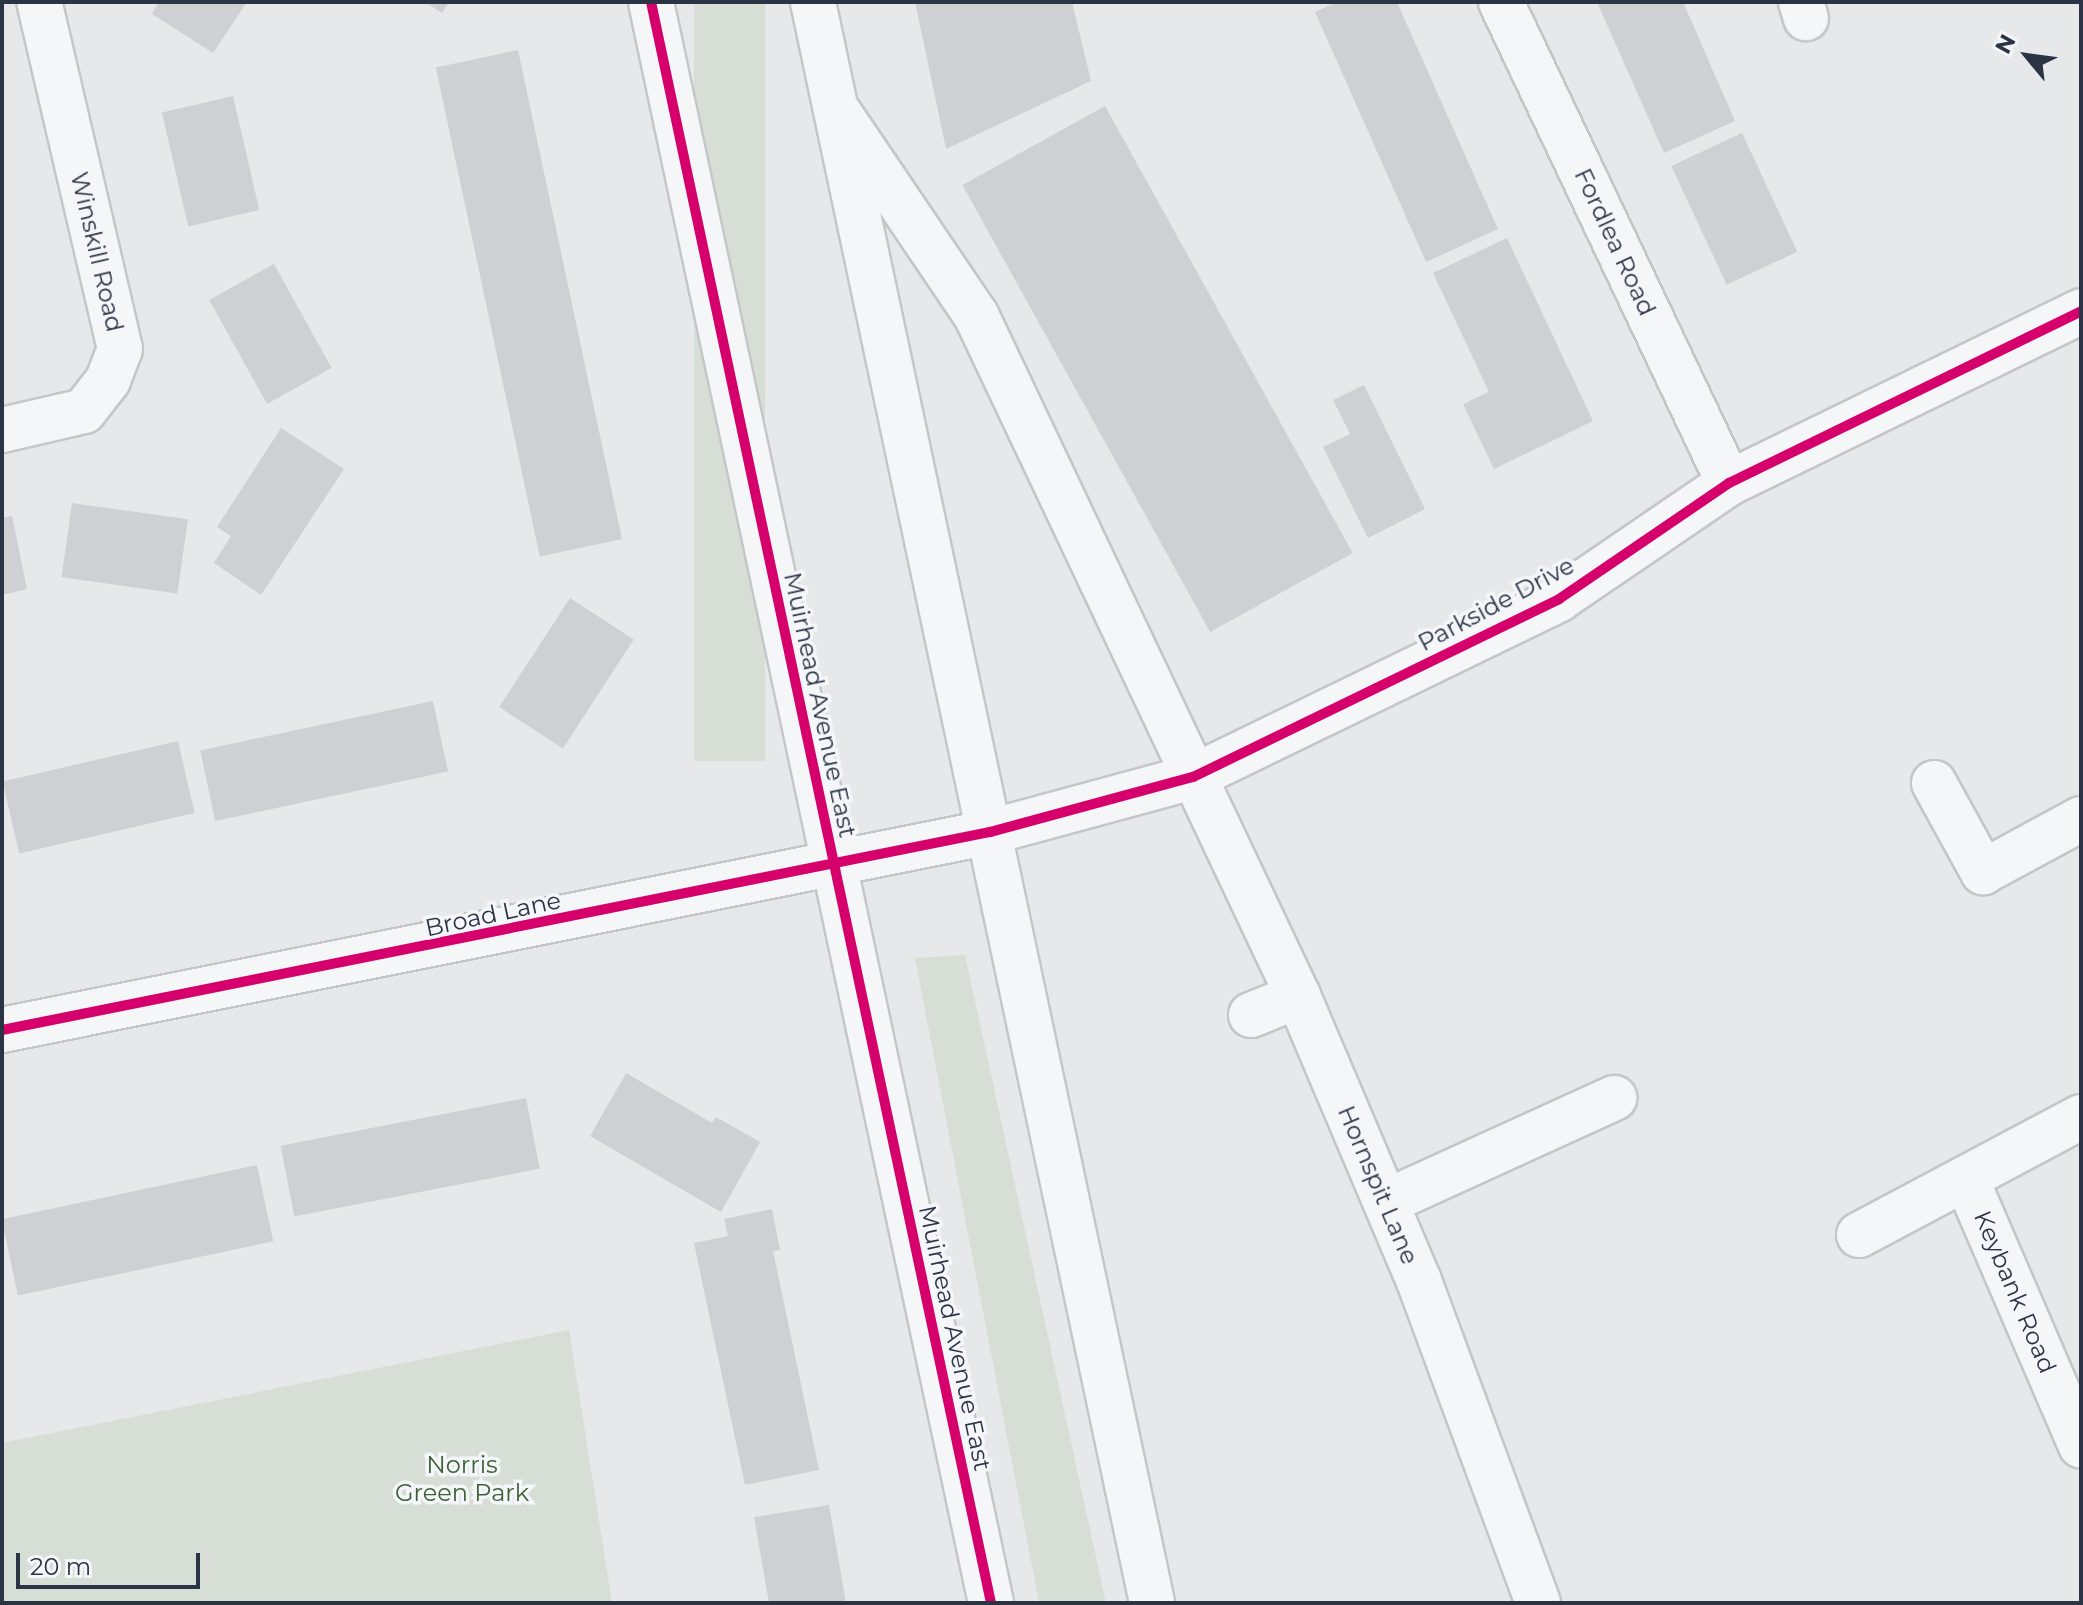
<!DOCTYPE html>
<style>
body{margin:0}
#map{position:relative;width:2083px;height:1605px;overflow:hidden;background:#e6e8ea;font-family:Montserrat,sans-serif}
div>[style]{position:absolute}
.green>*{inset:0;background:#d6ded6;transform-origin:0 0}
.building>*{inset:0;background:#ced0d3;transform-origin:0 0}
.roads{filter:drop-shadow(2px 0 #c4c6c8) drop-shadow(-2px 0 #c4c6c8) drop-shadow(0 2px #c4c6c8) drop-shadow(0 -2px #c4c6c8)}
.minor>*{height:44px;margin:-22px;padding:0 22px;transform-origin:22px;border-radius:22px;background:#f5f6f7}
.cycleway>*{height:10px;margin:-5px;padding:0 5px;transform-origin:5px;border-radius:5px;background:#d6006c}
span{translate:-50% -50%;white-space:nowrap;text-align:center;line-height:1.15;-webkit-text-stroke:7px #f4f6f9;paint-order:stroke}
.street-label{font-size:24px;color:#2b3445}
.park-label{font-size:24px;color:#3f6138}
.frame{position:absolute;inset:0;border:4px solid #2b3445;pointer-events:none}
.north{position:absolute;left:1987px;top:16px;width:80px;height:80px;-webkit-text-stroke:6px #f4f6f9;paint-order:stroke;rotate:299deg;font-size:22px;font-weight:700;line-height:32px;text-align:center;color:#2b3445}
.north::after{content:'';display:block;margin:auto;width:28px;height:36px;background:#2b3445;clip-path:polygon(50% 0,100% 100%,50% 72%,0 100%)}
.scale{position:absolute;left:16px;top:1553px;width:184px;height:36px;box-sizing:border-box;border:4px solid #2b3445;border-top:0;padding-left:10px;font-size:24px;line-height:28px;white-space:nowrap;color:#2b3445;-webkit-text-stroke:6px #f4f6f9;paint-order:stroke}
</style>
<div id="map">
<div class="green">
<i style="left:694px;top:2px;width:71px;height:759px"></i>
<i style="clip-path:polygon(965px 955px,1106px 1603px,1039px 1603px,915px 958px)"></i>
<i style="clip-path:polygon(569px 1330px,612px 1603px,2px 1603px,2px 1443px)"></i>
</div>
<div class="building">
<i style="clip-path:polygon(159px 2px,247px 2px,213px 53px,152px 14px)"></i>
<i style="clip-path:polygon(425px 2px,449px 2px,442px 13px)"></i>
<i style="clip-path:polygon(915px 2px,1072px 2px,1091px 81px,946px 149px)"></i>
<i style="clip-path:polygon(1337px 2px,1397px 2px,1498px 229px,1426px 262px,1315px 12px)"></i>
<i style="clip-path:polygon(1597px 2px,1683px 2px,1735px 121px,1664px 153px)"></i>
<i style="left:518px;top:50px;width:500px;height:84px;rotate:78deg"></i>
<i style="left:233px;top:96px;width:117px;height:73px;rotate:77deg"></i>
<i style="left:1105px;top:106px;width:511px;height:163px;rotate:61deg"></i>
<i style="left:1742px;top:133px;width:131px;height:78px;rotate:65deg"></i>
<i style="clip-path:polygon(1507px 238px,1593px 421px,1494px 469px,1463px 404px,1489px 392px,1433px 273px)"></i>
<i style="left:274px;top:264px;width:119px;height:74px;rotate:61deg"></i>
<i style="clip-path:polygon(1364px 385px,1425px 509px,1368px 538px,1323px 447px,1350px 434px,1333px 400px)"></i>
<i style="clip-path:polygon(281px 428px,344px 469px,261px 595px,214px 563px,231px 536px,217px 527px)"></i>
<i style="left:72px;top:503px;width:117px;height:75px;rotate:8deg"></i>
<i style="clip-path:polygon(12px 516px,27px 589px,2px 595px,2px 518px)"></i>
<i style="left:570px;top:598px;width:76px;height:130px;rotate:33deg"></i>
<i style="left:433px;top:701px;width:72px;height:238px;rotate:78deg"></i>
<i style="left:178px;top:741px;width:74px;height:180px;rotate:77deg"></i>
<i style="clip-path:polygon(626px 1073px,712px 1123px,716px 1117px,760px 1142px,721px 1212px,590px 1136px)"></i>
<i style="left:526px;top:1098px;width:72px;height:250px;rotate:79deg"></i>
<i style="left:257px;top:1165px;width:78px;height:261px;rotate:78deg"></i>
<i style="clip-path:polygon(772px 1209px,780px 1250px,773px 1251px,819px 1470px,745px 1485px,694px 1243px,728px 1236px,724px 1219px)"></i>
<i style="clip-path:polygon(829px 1505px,846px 1603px,769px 1603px,754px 1517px)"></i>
</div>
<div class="roads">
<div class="minor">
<i style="left:651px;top:2px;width:1637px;rotate:78.01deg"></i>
<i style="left:813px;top:2px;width:1636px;rotate:78.04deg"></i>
<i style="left:1501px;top:2px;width:532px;rotate:64.64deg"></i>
<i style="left:1801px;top:2px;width:17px;rotate:73deg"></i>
<i style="left:837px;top:110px;width:248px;rotate:55.9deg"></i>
<i style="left:976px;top:315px;width:753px;rotate:64.69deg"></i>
<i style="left:1298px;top:996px;width:310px;rotate:67deg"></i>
<i style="left:1419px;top:1281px;width:343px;rotate:69.7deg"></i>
<i style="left:2px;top:430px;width:84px;rotate:-13deg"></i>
<i style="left:84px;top:411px;width:39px;rotate:-52deg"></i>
<i style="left:108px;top:380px;width:33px;rotate:-69deg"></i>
<i style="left:120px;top:349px;width:356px;rotate:-103.1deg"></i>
<i style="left:1934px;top:783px;width:102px;rotate:61.2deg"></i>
<i style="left:1983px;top:872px;width:111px;rotate:-28.4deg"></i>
<i style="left:1251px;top:1015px;width:51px;rotate:-22deg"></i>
<i style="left:2px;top:1030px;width:1008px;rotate:-11.33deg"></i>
<i style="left:990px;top:832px;width:210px;rotate:-15.2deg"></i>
<i style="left:1193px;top:777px;width:407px;rotate:-25.9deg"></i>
<i style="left:1559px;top:599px;width:206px;rotate:-34.3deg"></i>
<i style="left:1729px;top:483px;width:392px;rotate:-26deg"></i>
<i style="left:1967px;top:1181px;width:288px;rotate:66.7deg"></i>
<i style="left:1386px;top:1202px;width:251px;rotate:-24.5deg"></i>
<i style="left:1859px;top:1235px;width:251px;rotate:-28deg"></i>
</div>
</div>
<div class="cycleway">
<i style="left:651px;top:2px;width:1637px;rotate:78.01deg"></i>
<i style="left:2px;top:1030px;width:1008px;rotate:-11.33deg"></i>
<i style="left:990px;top:832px;width:210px;rotate:-15.2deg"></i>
<i style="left:1193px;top:777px;width:407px;rotate:-25.9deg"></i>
<i style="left:1559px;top:599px;width:206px;rotate:-34.3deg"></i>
<i style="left:1729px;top:483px;width:392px;rotate:-26deg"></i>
</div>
<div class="street-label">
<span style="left:1615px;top:242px;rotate:65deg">Fordlea Road</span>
<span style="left:97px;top:252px;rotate:77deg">Winskill Road</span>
<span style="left:1496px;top:604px;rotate:-28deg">Parkside Drive</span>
<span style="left:820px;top:705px;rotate:78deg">Muirhead Avenue East</span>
<span style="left:493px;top:914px;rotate:-12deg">Broad Lane</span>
<span style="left:1378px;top:1185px;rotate:67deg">Hornspit Lane</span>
<span style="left:2015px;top:1292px;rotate:67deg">Keybank Road</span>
<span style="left:955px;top:1338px;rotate:78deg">Muirhead Avenue East</span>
</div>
<div class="park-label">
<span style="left:462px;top:1479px">Norris<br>Green Park</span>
</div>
<div class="frame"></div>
<div class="north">N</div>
<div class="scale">20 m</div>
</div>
